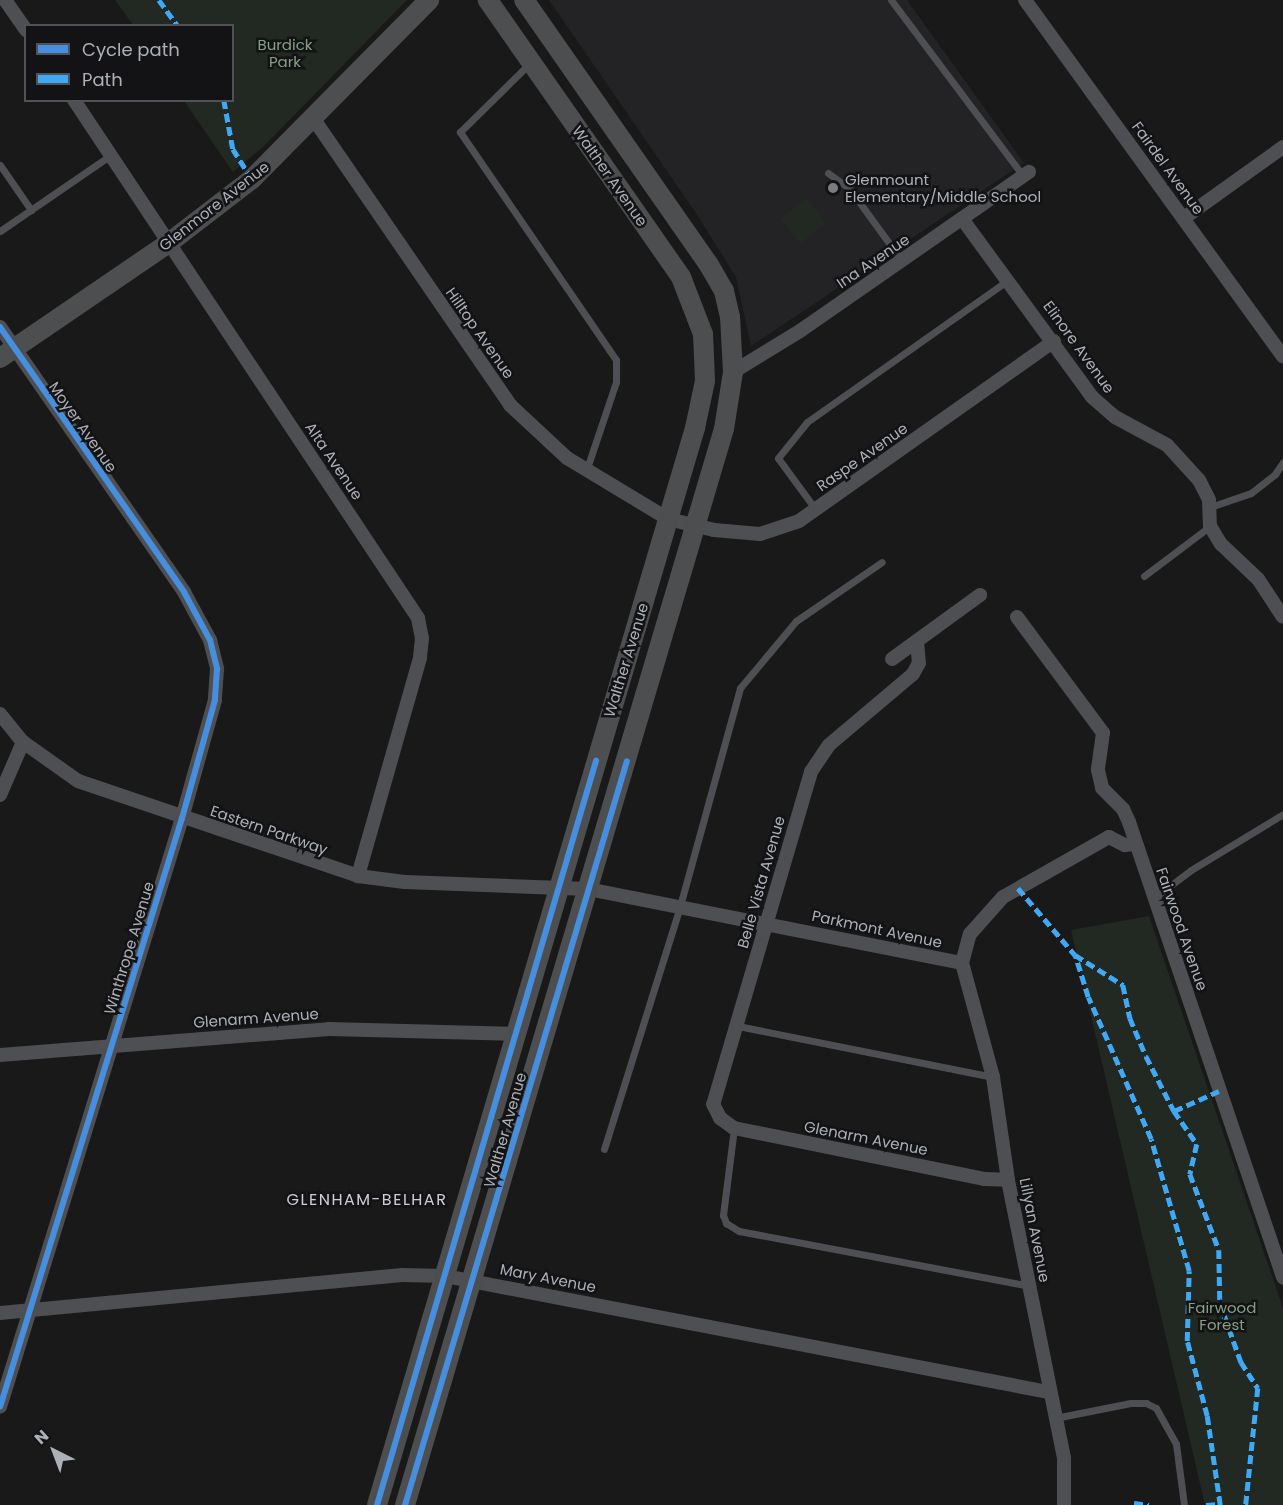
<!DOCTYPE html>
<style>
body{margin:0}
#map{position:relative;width:1283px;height:1505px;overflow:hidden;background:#191919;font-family:Poppins,sans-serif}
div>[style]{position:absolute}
.built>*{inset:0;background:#232325}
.green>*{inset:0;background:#222822;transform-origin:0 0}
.lane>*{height:7px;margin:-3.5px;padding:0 3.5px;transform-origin:3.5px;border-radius:3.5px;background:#4e4f52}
.street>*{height:14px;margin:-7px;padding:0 7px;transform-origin:7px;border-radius:7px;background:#4e4f52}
.secondary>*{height:20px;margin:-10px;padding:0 10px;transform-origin:10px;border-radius:10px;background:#4d4e4f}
.quiet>*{height:4.5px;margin-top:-2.25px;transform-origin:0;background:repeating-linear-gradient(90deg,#3fa9f5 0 9px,transparent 0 13.5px)}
.cycleway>*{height:6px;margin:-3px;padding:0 3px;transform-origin:3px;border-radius:3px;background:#468fdf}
.dots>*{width:16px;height:16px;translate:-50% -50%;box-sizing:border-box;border:3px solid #131315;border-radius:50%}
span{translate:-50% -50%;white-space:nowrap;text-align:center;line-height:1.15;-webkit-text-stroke:5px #131315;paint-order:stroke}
.park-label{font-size:15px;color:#85a185}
.street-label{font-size:15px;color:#acb1b8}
.poi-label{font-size:15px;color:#acb1b8}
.left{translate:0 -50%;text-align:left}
.neighbourhood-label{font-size:16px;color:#cdcfd5;letter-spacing:1.5px}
.legend{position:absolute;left:24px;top:24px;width:210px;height:78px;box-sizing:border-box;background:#131315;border:2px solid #505256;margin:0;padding:8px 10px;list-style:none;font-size:18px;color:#acb1b8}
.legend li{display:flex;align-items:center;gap:12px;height:30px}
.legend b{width:30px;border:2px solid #505256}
.north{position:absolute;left:24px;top:1421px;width:60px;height:60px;-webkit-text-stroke:4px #131315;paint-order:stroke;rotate:318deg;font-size:16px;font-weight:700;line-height:24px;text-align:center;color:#acb1b8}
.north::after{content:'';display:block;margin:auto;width:21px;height:27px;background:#acb1b8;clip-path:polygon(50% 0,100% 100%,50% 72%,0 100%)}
</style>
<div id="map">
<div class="built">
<i style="clip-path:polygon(549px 0,907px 0,1024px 163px,751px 346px,736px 277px,696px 213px)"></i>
</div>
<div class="green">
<i style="clip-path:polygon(115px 0,407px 0,264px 146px,233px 172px,184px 101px,232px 100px,232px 26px,133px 25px)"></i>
<i style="left:806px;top:198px;width:32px;height:33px;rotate:51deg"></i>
<i style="clip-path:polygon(1149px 916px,1283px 1308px,1283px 1505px,1205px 1505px,1071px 930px)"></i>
</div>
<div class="lane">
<i style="left:891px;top:0;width:220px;rotate:53.1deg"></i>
<i style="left:529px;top:64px;width:97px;rotate:135.4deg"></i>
<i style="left:460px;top:132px;width:276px;rotate:55.6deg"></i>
<i style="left:616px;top:360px;width:22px;rotate:90deg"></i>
<i style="left:616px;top:382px;width:94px;rotate:108.6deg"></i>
<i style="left:0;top:165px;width:55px;rotate:55.4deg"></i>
<i style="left:828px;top:173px;width:26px;rotate:36deg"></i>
<i style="left:849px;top:188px;width:90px;rotate:54deg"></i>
<i style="left:0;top:231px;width:135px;rotate:-34.4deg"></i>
<i style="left:1210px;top:507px;width:43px;rotate:-18.9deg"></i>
<i style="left:1251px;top:493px;width:31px;rotate:-38deg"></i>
<i style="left:1275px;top:474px;width:14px;rotate:-56deg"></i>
<i style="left:816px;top:510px;width:64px;rotate:-126.2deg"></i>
<i style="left:778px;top:458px;width:46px;rotate:-51.1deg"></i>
<i style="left:807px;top:422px;width:246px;rotate:-35.2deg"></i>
<i style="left:1144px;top:576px;width:83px;rotate:-37.1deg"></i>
<i style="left:1154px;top:898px;width:46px;rotate:-37.1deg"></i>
<i style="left:1191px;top:870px;width:108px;rotate:-31.3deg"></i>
<i style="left:738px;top:1026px;width:260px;rotate:11.3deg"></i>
<i style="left:734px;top:1128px;width:88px;rotate:97.2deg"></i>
<i style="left:723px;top:1215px;width:9px;rotate:69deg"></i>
<i style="left:726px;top:1223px;width:15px;rotate:32deg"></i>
<i style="left:739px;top:1231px;width:296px;rotate:10.7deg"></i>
<i style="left:604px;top:1149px;width:255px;rotate:-72.6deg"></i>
<i style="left:680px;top:906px;width:226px;rotate:-74.6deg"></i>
<i style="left:740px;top:688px;width:87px;rotate:-50.1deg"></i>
<i style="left:796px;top:621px;width:104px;rotate:-34.5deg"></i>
<i style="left:1055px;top:1418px;width:77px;rotate:-11.2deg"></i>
<i style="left:1131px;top:1403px;width:15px"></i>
<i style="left:1146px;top:1403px;width:11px;rotate:27deg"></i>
<i style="left:1156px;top:1408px;width:41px;rotate:60.9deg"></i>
<i style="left:1176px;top:1444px;width:62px;rotate:82.5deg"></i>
</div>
<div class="street">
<i style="left:5px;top:0;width:37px;rotate:55deg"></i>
<i style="left:1025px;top:0;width:440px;rotate:54.1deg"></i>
<i style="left:74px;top:100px;width:622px;rotate:56.41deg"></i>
<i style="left:418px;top:618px;width:20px;rotate:79deg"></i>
<i style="left:422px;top:638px;width:20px;rotate:96deg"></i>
<i style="left:420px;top:658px;width:227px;rotate:105.9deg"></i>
<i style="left:313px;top:118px;width:348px;rotate:55.5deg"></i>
<i style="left:510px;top:405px;width:78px;rotate:42.9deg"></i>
<i style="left:567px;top:458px;width:118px;rotate:31.1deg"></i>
<i style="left:668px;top:519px;width:47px;rotate:13.4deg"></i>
<i style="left:714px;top:530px;width:46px;rotate:5deg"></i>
<i style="left:760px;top:534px;width:41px;rotate:-18.4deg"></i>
<i style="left:799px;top:521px;width:312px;rotate:-35.2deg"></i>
<i style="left:1184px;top:218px;width:122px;rotate:-35.6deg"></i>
<i style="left:963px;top:220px;width:219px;rotate:53.9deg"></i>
<i style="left:1092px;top:397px;width:30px;rotate:41deg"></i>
<i style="left:1115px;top:417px;width:59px;rotate:28.3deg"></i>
<i style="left:1167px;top:445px;width:47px;rotate:47.6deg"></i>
<i style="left:1199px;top:480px;width:22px;rotate:63deg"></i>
<i style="left:1209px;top:500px;width:26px;rotate:88deg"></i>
<i style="left:1210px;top:526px;width:21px;rotate:59deg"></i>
<i style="left:1221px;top:544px;width:51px;rotate:43.4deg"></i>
<i style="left:1258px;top:579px;width:45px;rotate:56.7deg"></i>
<i style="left:0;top:327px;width:323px;rotate:55.2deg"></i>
<i style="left:184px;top:592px;width:55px;rotate:61.6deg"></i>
<i style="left:210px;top:640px;width:30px;rotate:76deg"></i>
<i style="left:217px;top:669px;width:31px;rotate:94deg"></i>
<i style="left:215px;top:700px;width:123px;rotate:105.6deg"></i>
<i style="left:182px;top:818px;width:616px;rotate:107.17deg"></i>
<i style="left:733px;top:372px;width:79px;rotate:-31.5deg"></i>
<i style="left:800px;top:331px;width:279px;rotate:-34.8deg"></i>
<i style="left:1017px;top:617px;width:144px;rotate:53.4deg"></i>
<i style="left:1103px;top:733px;width:37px;rotate:98deg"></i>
<i style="left:1098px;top:770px;width:18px;rotate:77deg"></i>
<i style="left:1102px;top:788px;width:30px;rotate:45deg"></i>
<i style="left:1123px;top:809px;width:14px;rotate:65deg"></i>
<i style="left:1129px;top:822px;width:481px;rotate:71.3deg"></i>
<i style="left:917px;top:641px;width:22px;rotate:85deg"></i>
<i style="left:919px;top:663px;width:13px;rotate:119deg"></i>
<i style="left:913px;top:674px;width:110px;rotate:139.8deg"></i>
<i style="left:829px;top:745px;width:32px;rotate:124deg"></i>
<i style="left:811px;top:772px;width:346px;rotate:106.4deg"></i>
<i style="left:713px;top:1104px;width:16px;rotate:63deg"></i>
<i style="left:720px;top:1118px;width:17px;rotate:36deg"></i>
<i style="left:734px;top:1128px;width:255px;rotate:11.5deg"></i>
<i style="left:984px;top:1179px;width:24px;rotate:2deg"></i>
<i style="left:892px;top:659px;width:109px;rotate:-36deg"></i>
<i style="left:0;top:714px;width:36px;rotate:51deg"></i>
<i style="left:23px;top:742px;width:67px;rotate:35.3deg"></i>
<i style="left:78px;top:781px;width:296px;rotate:18.7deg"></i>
<i style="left:358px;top:876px;width:47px;rotate:7.3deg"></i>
<i style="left:405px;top:882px;width:183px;rotate:2.2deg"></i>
<i style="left:588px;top:889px;width:381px;rotate:11.2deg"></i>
<i style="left:0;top:795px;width:58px;rotate:-66.5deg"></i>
<i style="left:0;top:1055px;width:330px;rotate:-4.5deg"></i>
<i style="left:329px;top:1029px;width:186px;rotate:1.5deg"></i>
<i style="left:0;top:1313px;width:404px;rotate:-5.4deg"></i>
<i style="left:402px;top:1275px;width:43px;rotate:1.3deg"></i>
<i style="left:445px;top:1276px;width:614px;rotate:10.89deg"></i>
<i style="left:1064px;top:1505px;width:47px;rotate:-90deg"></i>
<i style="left:1064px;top:1458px;width:284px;rotate:-101.4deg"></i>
<i style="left:1008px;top:1180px;width:104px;rotate:-98.3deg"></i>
<i style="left:993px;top:1077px;width:118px;rotate:-105.2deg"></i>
<i style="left:962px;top:963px;width:30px;rotate:-75deg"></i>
<i style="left:970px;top:934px;width:50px;rotate:-48.3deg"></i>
<i style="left:1003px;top:897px;width:122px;rotate:-29.5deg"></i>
<i style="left:1109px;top:837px;width:18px;rotate:27deg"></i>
<i style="left:1125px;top:845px;width:10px;rotate:-6deg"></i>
</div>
<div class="secondary">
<i style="left:0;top:358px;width:206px;rotate:-34.3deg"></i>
<i style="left:170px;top:242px;width:103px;rotate:-37.5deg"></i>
<i style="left:252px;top:179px;width:252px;rotate:-45.3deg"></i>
<i style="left:377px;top:1505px;width:1123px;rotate:-73.55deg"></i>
<i style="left:695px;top:428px;width:48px;rotate:-78deg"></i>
<i style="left:705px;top:381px;width:47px;rotate:-92.4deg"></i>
<i style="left:703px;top:334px;width:61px;rotate:-111.1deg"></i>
<i style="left:681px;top:277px;width:338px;rotate:-124.9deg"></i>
<i style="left:405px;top:1505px;width:1122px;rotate:-73.49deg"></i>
<i style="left:724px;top:429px;width:58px;rotate:-81deg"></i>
<i style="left:733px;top:372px;width:55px;rotate:-93.1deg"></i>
<i style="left:730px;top:317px;width:27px;rotate:-103deg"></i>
<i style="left:724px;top:291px;width:30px;rotate:-120deg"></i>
<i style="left:709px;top:265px;width:323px;rotate:-124.9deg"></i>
</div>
<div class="quiet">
<i style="left:159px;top:0;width:32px;rotate:54deg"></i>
<i style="left:224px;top:100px;width:50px;rotate:79.6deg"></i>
<i style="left:233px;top:149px;width:36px;rotate:58deg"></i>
<i style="left:1018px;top:888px;width:88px;rotate:49.6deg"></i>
<i style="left:1174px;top:1111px;width:49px;rotate:-24deg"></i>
<i style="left:1134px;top:1503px;width:15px;rotate:8deg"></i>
<i style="left:1206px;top:1505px;width:14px;rotate:-4deg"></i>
<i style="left:1220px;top:1505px;width:90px;rotate:-98.3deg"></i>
<i style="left:1207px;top:1416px;width:78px;rotate:-104.9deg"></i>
<i style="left:1187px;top:1341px;width:70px;rotate:-88.4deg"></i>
<i style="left:1189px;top:1271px;width:137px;rotate:-106.1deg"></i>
<i style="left:1151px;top:1139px;width:155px;rotate:-113.9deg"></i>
<i style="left:1088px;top:997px;width:44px;rotate:-107.2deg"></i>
<i style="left:1075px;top:955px;width:57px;rotate:32deg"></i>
<i style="left:1123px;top:985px;width:34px;rotate:78deg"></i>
<i style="left:1130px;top:1018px;width:41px;rotate:67.2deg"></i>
<i style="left:1146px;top:1056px;width:62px;rotate:63deg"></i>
<i style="left:1174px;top:1111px;width:40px;rotate:55.1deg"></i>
<i style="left:1197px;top:1144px;width:31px;rotate:103deg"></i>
<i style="left:1190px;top:1174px;width:81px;rotate:69.1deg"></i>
<i style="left:1219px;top:1250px;width:53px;rotate:88.9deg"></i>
<i style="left:1220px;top:1303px;width:63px;rotate:70.4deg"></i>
<i style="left:1241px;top:1362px;width:31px;rotate:57deg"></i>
<i style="left:1258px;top:1388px;width:118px;rotate:95.9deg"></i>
</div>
<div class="cycleway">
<i style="left:0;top:327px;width:323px;rotate:55.2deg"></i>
<i style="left:184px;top:592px;width:55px;rotate:61.6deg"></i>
<i style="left:210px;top:640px;width:30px;rotate:76deg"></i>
<i style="left:217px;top:669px;width:31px;rotate:94deg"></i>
<i style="left:215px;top:700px;width:123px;rotate:105.6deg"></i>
<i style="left:182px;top:818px;width:616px;rotate:107.17deg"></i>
<i style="left:377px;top:1505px;width:776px;rotate:-73.6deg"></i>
<i style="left:405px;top:1505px;width:776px;rotate:-73.39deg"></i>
</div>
<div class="dots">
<i style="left:833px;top:188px;background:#797c80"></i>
</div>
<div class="park-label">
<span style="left:285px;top:53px">Burdick<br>Park</span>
<span style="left:1222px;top:1316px">Fairwood<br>Forest</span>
</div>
<div class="street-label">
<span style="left:1168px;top:168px;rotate:54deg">Fairdel Avenue</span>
<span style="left:610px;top:176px;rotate:55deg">Walther Avenue</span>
<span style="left:214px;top:206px;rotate:-38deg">Glenmore Avenue</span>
<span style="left:873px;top:261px;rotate:-34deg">Ina Avenue</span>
<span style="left:480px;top:333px;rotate:55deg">Hilltop Avenue</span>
<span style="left:1079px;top:347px;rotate:54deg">Elinore Avenue</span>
<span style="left:83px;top:427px;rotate:55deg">Moyer Avenue</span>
<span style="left:862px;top:457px;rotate:-35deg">Raspe Avenue</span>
<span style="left:334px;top:461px;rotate:56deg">Alta Avenue</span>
<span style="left:626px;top:660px;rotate:-73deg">Walther Avenue</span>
<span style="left:269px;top:830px;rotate:19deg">Eastern Parkway</span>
<span style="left:761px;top:882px;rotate:-74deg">Belle Vista Avenue</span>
<span style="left:877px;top:929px;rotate:12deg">Parkmont Avenue</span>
<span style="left:1182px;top:929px;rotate:71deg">Fairwood Avenue</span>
<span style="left:129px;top:948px;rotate:-73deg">Winthrope Avenue</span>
<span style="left:256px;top:1018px;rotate:-4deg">Glenarm Avenue</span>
<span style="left:505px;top:1130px;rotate:-74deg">Walther Avenue</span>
<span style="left:866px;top:1138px;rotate:11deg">Glenarm Avenue</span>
<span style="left:1035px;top:1230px;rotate:79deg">Lillyan Avenue</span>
<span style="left:548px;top:1278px;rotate:11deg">Mary Avenue</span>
</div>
<div class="poi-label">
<span class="left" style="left:845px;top:188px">Glenmount<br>Elementary/Middle School</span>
</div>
<div class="neighbourhood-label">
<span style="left:367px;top:1200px">GLENHAM-BELHAR</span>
</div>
<ul class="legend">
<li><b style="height:8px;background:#468fdf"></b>Cycle path</li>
<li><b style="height:8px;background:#3fa9f5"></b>Path</li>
</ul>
<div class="north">N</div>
</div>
